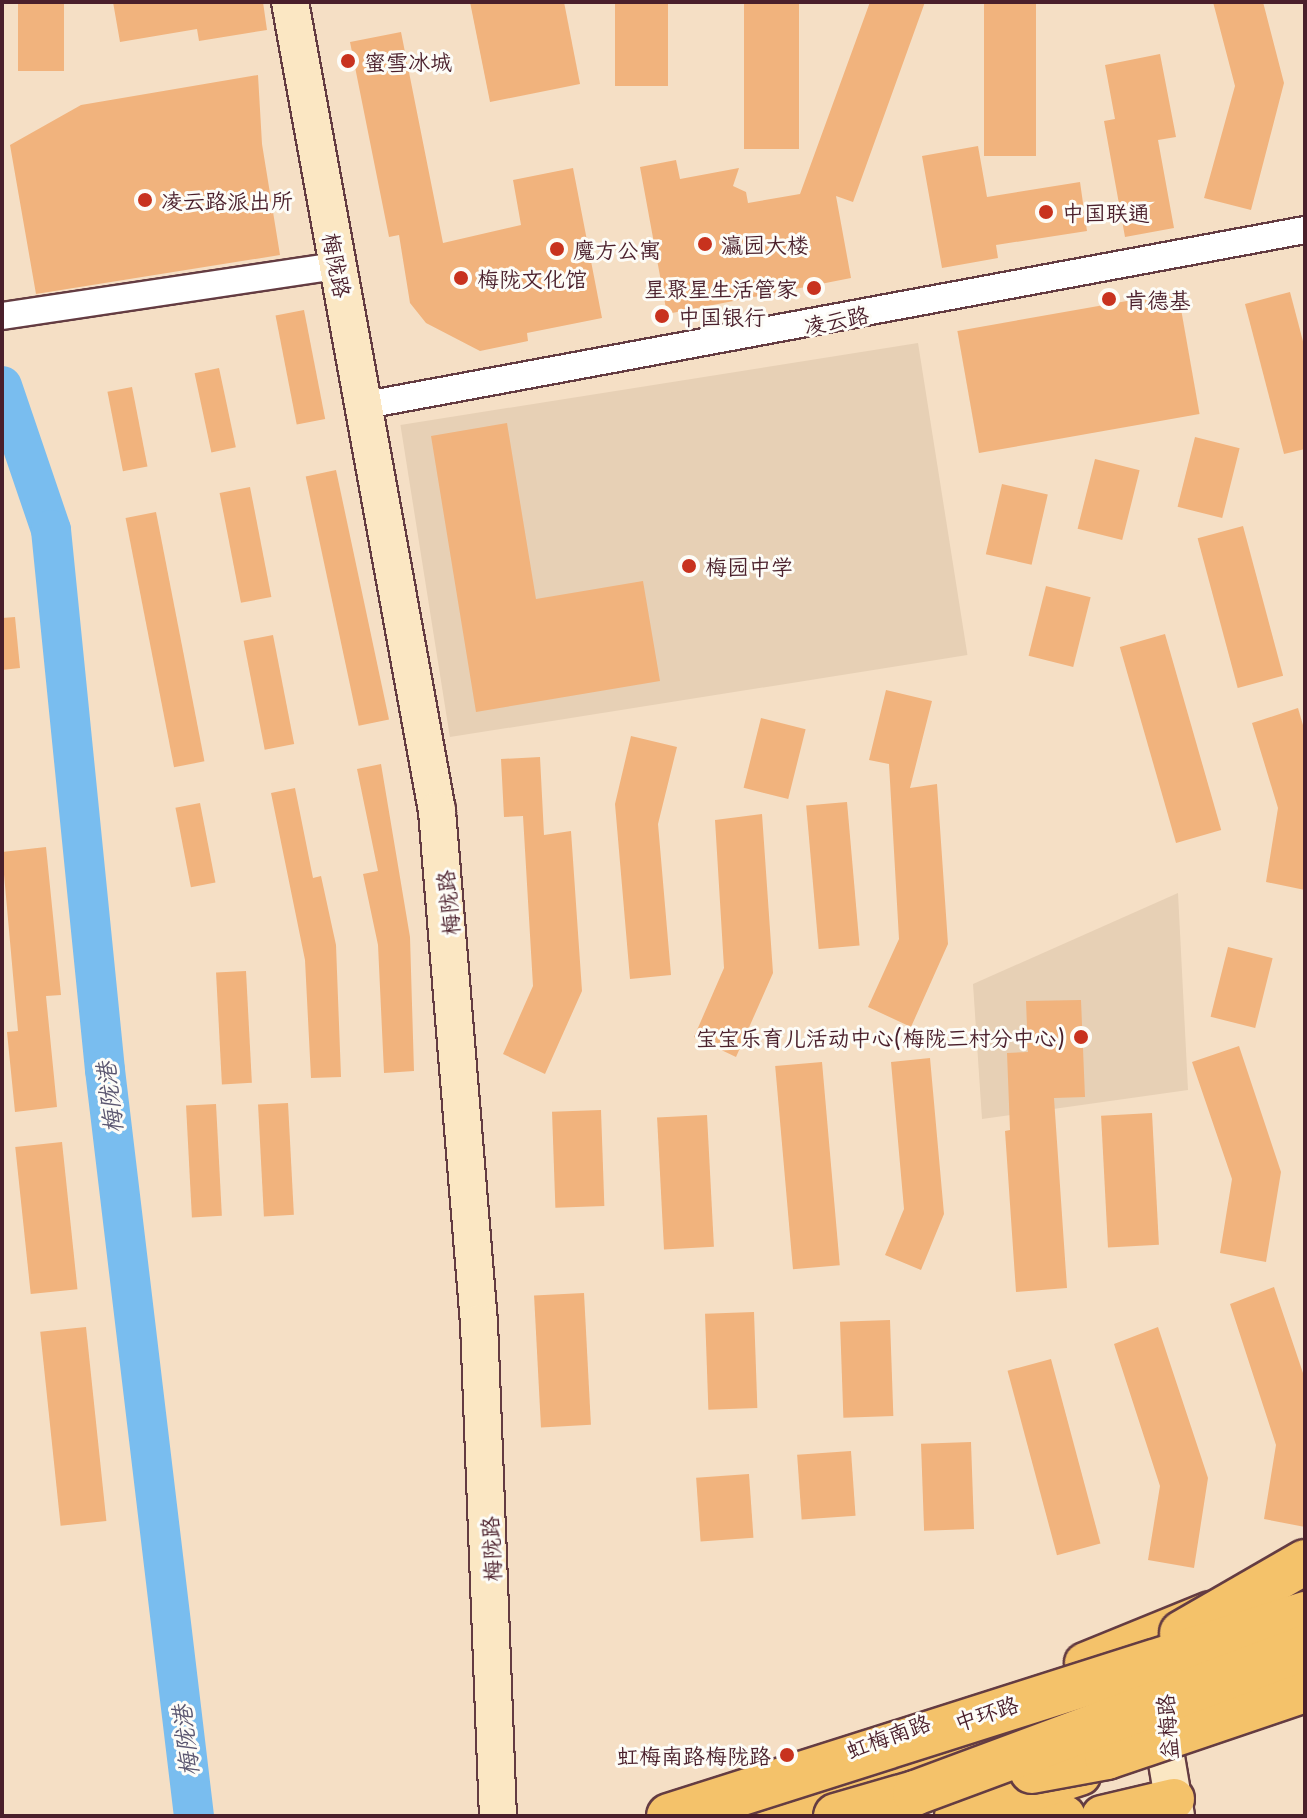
<!DOCTYPE html>
<meta charset="utf-8">
<style>
body{margin:0}
#map{position:relative;width:1307px;height:1818px;overflow:hidden;background:#f5dfc5;font-family:"Playpen Sans","LXGW WenKai TC",sans-serif}
div>[style]{position:absolute}
.built>*{inset:0;background:#e7d0b5;transform-origin:0 0}
.river>*{height:40px;margin:-20px;padding:0 20px;transform-origin:20px;border-radius:20px;background:#79bdef}
.building>*{inset:0;background:#f1b37d;transform-origin:0 0}
.roads{filter:drop-shadow(2px 0 #643c42) drop-shadow(-2px 0 #643c42) drop-shadow(0 2px #643c42) drop-shadow(0 -2px #643c42)}
.street>*{height:26px;margin:-13px;padding:0 13px;transform-origin:13px;border-radius:13px;background:#fff}
.secondary>*{height:36px;margin:-18px;padding:0 18px;transform-origin:18px;border-radius:18px;background:#fbe7c3}
.primary>*{height:40px;margin:-20px;padding:0 20px;transform-origin:20px;border-radius:20px;background:#f4c26a}
.bridges{filter:drop-shadow(2px 0 #643c42) drop-shadow(-2px 0 #643c42) drop-shadow(0 2px #643c42) drop-shadow(0 -2px #643c42)}
.highway-bridge>*{height:44px;margin:-22px;padding:0 22px;transform-origin:22px;border-radius:22px;background:#f4c26a}
.dots>*{width:22px;height:22px;translate:-50% -50%;box-sizing:border-box;border:4px solid #fdfcf7;border-radius:50%}
span{translate:-50% -50%;white-space:nowrap;text-align:center;line-height:1.15;-webkit-text-stroke:6px #fdfcf7;paint-order:stroke}
.poi-label{font-size:22px;color:#4a1f2b}
.left{translate:0 -50%;text-align:left}
.right{translate:-100% -50%;text-align:right}
.street-label{font-size:22px;color:#4a1f2b}
.water-label{font-size:24px;color:#5a5670;font-style:italic}
.frame{position:absolute;inset:0;border:4px solid #4a1f2b;pointer-events:none}
</style>
<div id="map">
<div class="built">
<i style="left:918px;top:343px;width:316px;height:524px;rotate:81deg"></i>
<i style="clip-path:polygon(1178px 893px,1188px 1090px,982px 1119px,973px 984px)"></i>
</div>
<div class="river">
<i style="left:2px;top:386px;width:152px;rotate:71.2deg"></i>
<i style="left:51px;top:530px;width:543px;rotate:84.29deg"></i>
<i style="left:105px;top:1070px;width:751px;rotate:83.2deg"></i>
</div>
<div class="building">
<i style="left:18px;top:2px;width:46px;height:69px"></i>
<i style="clip-path:polygon(113px 2px,263px 2px,267px 30px,199px 41px,197px 29px,120px 42px)"></i>
<i style="clip-path:polygon(470px 2px,564px 2px,580px 84px,490px 102px)"></i>
<i style="left:615px;top:2px;width:53px;height:84px"></i>
<i style="left:744px;top:2px;width:55px;height:147px"></i>
<i style="clip-path:polygon(870px 2px,925px 2px,853px 202px,836px 196px,851px 278px,667px 314px,640px 167px,676px 160px,680px 179px,739px 168px,733px 186px,746px 192px,748px 203px,800px 194px)"></i>
<i style="left:984px;top:2px;width:52px;height:154px"></i>
<i style="clip-path:polygon(1213px 2px,1263px 2px,1284px 83px,1251px 210px,1204px 198px,1235px 86px)"></i>
<i style="clip-path:polygon(401px 32px,443px 243px,521px 225px,513px 180px,573px 168px,602px 318px,527px 333px,528px 341px,480px 351px,426px 323px,410px 303px,399px 235px,389px 237px,350px 42px)"></i>
<i style="clip-path:polygon(1160px 54px,1176px 137px,1158px 140px,1174px 228px,1125px 237px,1104px 121px,1115px 119px,1105px 65px)"></i>
<i style="clip-path:polygon(258px 75px,262px 144px,280px 255px,36px 294px,10px 145px,81px 105px)"></i>
<i style="clip-path:polygon(978px 146px,987px 197px,1080px 182px,1087px 231px,996px 245px,998px 258px,942px 268px,922px 156px)"></i>
<i style="left:1178px;top:292px;width:124px;height:224px;rotate:80deg"></i>
<i style="clip-path:polygon(1290px 292px,1305px 349px,1305px 449px,1284px 454px,1245px 304px)"></i>
<i style="left:304px;top:310px;width:111px;height:29px;rotate:79deg"></i>
<i style="left:219px;top:368px;width:81px;height:25px;rotate:78deg"></i>
<i style="left:132px;top:387px;width:81px;height:25px;rotate:79deg"></i>
<i style="clip-path:polygon(507px 423px,536px 599px,643px 581px,660px 681px,476px 712px,431px 436px)"></i>
<i style="left:1195px;top:437px;width:46px;height:72px;rotate:14deg"></i>
<i style="left:1095px;top:459px;width:46px;height:72px;rotate:14deg"></i>
<i style="left:336px;top:470px;width:255px;height:31px;rotate:78deg"></i>
<i style="left:1002px;top:484px;width:47px;height:72px;rotate:13deg"></i>
<i style="left:250px;top:487px;width:112px;height:31px;rotate:79deg"></i>
<i style="left:156px;top:512px;width:254px;height:31px;rotate:79deg"></i>
<i style="left:1243px;top:526px;width:155px;height:47px;rotate:75deg"></i>
<i style="left:1046px;top:586px;width:46px;height:72px;rotate:14deg"></i>
<i style="clip-path:polygon(15px 617px,20px 668px,2px 670px,2px 618px)"></i>
<i style="left:1165px;top:634px;width:204px;height:47px;rotate:74deg"></i>
<i style="left:273px;top:635px;width:111px;height:30px;rotate:79deg"></i>
<i style="clip-path:polygon(886px 690px,932px 701px,910px 788px,937px 784px,948px 944px,911px 1027px,868px 1007px,899px 939px,889px 764px,869px 760px)"></i>
<i style="clip-path:polygon(1298px 708px,1305px 732px,1305px 890px,1266px 882px,1278px 808px,1252px 723px)"></i>
<i style="left:761px;top:718px;width:46px;height:72px;rotate:14deg"></i>
<i style="clip-path:polygon(631px 736px,677px 747px,658px 824px,671px 975px,630px 979px,615px 804px)"></i>
<i style="clip-path:polygon(540px 757px,544px 835px,571px 831px,582px 991px,545px 1074px,503px 1054px,533px 986px,523px 816px,504px 817px,501px 759px)"></i>
<i style="clip-path:polygon(381px 764px,410px 937px,414px 1071px,384px 1073px,378px 945px,363px 874px,378px 871px,357px 769px)"></i>
<i style="clip-path:polygon(295px 788px,313px 878px,321px 876px,336px 945px,341px 1077px,311px 1078px,305px 960px,271px 793px)"></i>
<i style="left:847px;top:802px;width:144px;height:41px;rotate:85deg"></i>
<i style="left:200px;top:803px;width:81px;height:25px;rotate:79deg"></i>
<i style="clip-path:polygon(762px 814px,773px 973px,736px 1057px,694px 1037px,724px 968px,715px 820px)"></i>
<i style="clip-path:polygon(46px 847px,61px 995px,46px 996px,57px 1107px,15px 1112px,7px 1032px,18px 1031px,2px 852px)"></i>
<i style="left:1228px;top:947px;width:46px;height:72px;rotate:14deg"></i>
<i style="left:246px;top:971px;width:112px;height:30px;rotate:87deg"></i>
<i style="clip-path:polygon(1081px 1000px,1085px 1097px,1054px 1098px,1067px 1288px,1016px 1292px,1005px 1131px,1010px 1130px,1007px 1053px,1028px 1052px,1026px 1001px)"></i>
<i style="clip-path:polygon(1239px 1046px,1281px 1172px,1266px 1262px,1220px 1253px,1232px 1179px,1192px 1062px)"></i>
<i style="clip-path:polygon(930px 1058px,944px 1214px,921px 1270px,885px 1255px,904px 1209px,891px 1062px)"></i>
<i style="left:822px;top:1062px;width:204px;height:47px;rotate:85deg"></i>
<i style="left:288px;top:1103px;width:112px;height:30px;rotate:87deg"></i>
<i style="left:216px;top:1104px;width:112px;height:30px;rotate:87deg"></i>
<i style="left:601px;top:1110px;width:96px;height:49px;rotate:88deg"></i>
<i style="left:1152px;top:1113px;width:132px;height:51px;rotate:87deg"></i>
<i style="left:707px;top:1115px;width:132px;height:50px;rotate:87deg"></i>
<i style="left:62px;top:1142px;width:148px;height:47px;rotate:84deg"></i>
<i style="clip-path:polygon(1274px 1287px,1305px 1379px,1305px 1527px,1264px 1519px,1276px 1445px,1230px 1304px)"></i>
<i style="left:584px;top:1293px;width:132px;height:50px;rotate:87deg"></i>
<i style="left:754px;top:1312px;width:96px;height:49px;rotate:88deg"></i>
<i style="left:890px;top:1320px;width:96px;height:50px;rotate:88deg"></i>
<i style="left:86px;top:1327px;width:195px;height:46px;rotate:84deg"></i>
<i style="clip-path:polygon(1158px 1327px,1208px 1478px,1194px 1568px,1148px 1560px,1160px 1486px,1114px 1344px)"></i>
<i style="left:1051px;top:1359px;width:191px;height:45px;rotate:75deg"></i>
<i style="left:971px;top:1442px;width:87px;height:50px;rotate:88deg"></i>
<i style="left:851px;top:1451px;width:65px;height:54px;rotate:86deg"></i>
<i style="left:749px;top:1474px;width:64px;height:53px;rotate:86deg"></i>
</div>
<div class="roads">
<div class="street">
<i style="left:2px;top:316px;width:339px;rotate:-8.5deg"></i>
<i style="left:366px;top:405px;width:955px;rotate:-10.56deg"></i>
</div>
<div class="secondary">
<i style="left:290px;top:2px;width:822px;rotate:79.7deg"></i>
<i style="left:437px;top:811px;width:514px;rotate:85.31deg"></i>
<i style="left:479px;top:1323px;width:493px;rotate:87.8deg"></i>
<i style="left:1166px;top:1711px;width:34px;rotate:93deg"></i>
<i style="left:1164px;top:1745px;width:72px;rotate:80.4deg"></i>
</div>
<div class="primary">
<i style="left:1085px;top:1663px;width:135px;rotate:-22.2deg"></i>
<i style="left:1002px;top:1804px;width:64px;rotate:10.8deg"></i>
<i style="left:756px;top:1816px;width:237px;rotate:-19deg"></i>
<i style="left:955px;top:1816px;width:132px;rotate:-18.2deg"></i>
<i style="left:1102px;top:1816px;width:74px;rotate:-13.3deg"></i>
</div>
</div>
<div class="bridges">
<div class="highway-bridge">
<i style="left:1182px;top:1633px;width:142px;rotate:-30deg"></i>
<i style="left:1032px;top:1771px;width:76px;rotate:-10.6deg"></i>
<i style="left:1107px;top:1757px;width:209px;rotate:-18.7deg"></i>
<i style="left:669px;top:1816px;width:667px;rotate:-17.62deg"></i>
<i style="left:836px;top:1816px;width:82px;rotate:-16.2deg"></i>
<i style="left:915px;top:1793px;width:416px;rotate:-20.4deg"></i>
</div>
</div>
<div class="dots">
<i style="left:348px;top:61px;background:#c8321e"></i>
<i style="left:145px;top:200px;background:#c8321e"></i>
<i style="left:1046px;top:212px;background:#c8321e"></i>
<i style="left:705px;top:244px;background:#c8321e"></i>
<i style="left:557px;top:249px;background:#c8321e"></i>
<i style="left:461px;top:278px;background:#c8321e"></i>
<i style="left:814px;top:288px;background:#c8321e"></i>
<i style="left:1109px;top:299px;background:#c8321e"></i>
<i style="left:662px;top:316px;background:#c8321e"></i>
<i style="left:689px;top:566px;background:#c8321e"></i>
<i style="left:1081px;top:1037px;background:#c8321e"></i>
<i style="left:787px;top:1755px;background:#c8321e"></i>
</div>
<div class="poi-label">
<span class="left" style="left:364px;top:61px">蜜雪冰城</span>
<span class="left" style="left:161px;top:200px">凌云路派出所</span>
<span class="left" style="left:1062px;top:212px">中国联通</span>
<span class="left" style="left:721px;top:244px">瀛园大楼</span>
<span class="left" style="left:573px;top:249px">魔方公寓</span>
<span class="left" style="left:477px;top:278px">梅陇文化馆</span>
<span class="right" style="left:798px;top:288px">星聚星生活管家</span>
<span class="left" style="left:1125px;top:299px">肯德基</span>
<span class="left" style="left:678px;top:316px">中国银行</span>
<span class="left" style="left:705px;top:566px">梅园中学</span>
<span class="right" style="left:1065px;top:1037px">宝宝乐育儿活动中心(梅陇三村分中心)</span>
<span class="right" style="left:771px;top:1755px">虹梅南路梅陇路</span>
</div>
<div class="street-label">
<span style="left:338px;top:265px;rotate:79deg">梅陇路</span>
<span style="left:836px;top:319px;rotate:-11deg">凌云路</span>
<span style="left:447px;top:903px;rotate:-96deg">梅陇路</span>
<span style="left:490px;top:1549px;rotate:-93deg">梅陇路</span>
<span style="left:986px;top:1712px;rotate:-18deg">中环路</span>
<span style="left:1166px;top:1727px;rotate:-94deg">益梅路</span>
<span style="left:888px;top:1735px;rotate:-20deg">虹梅南路</span>
</div>
<div class="water-label">
<span style="left:109px;top:1098px;rotate:-97deg">梅陇港</span>
<span style="left:185px;top:1741px;rotate:-97deg">梅陇港</span>
</div>
<div class="frame"></div>
</div>
